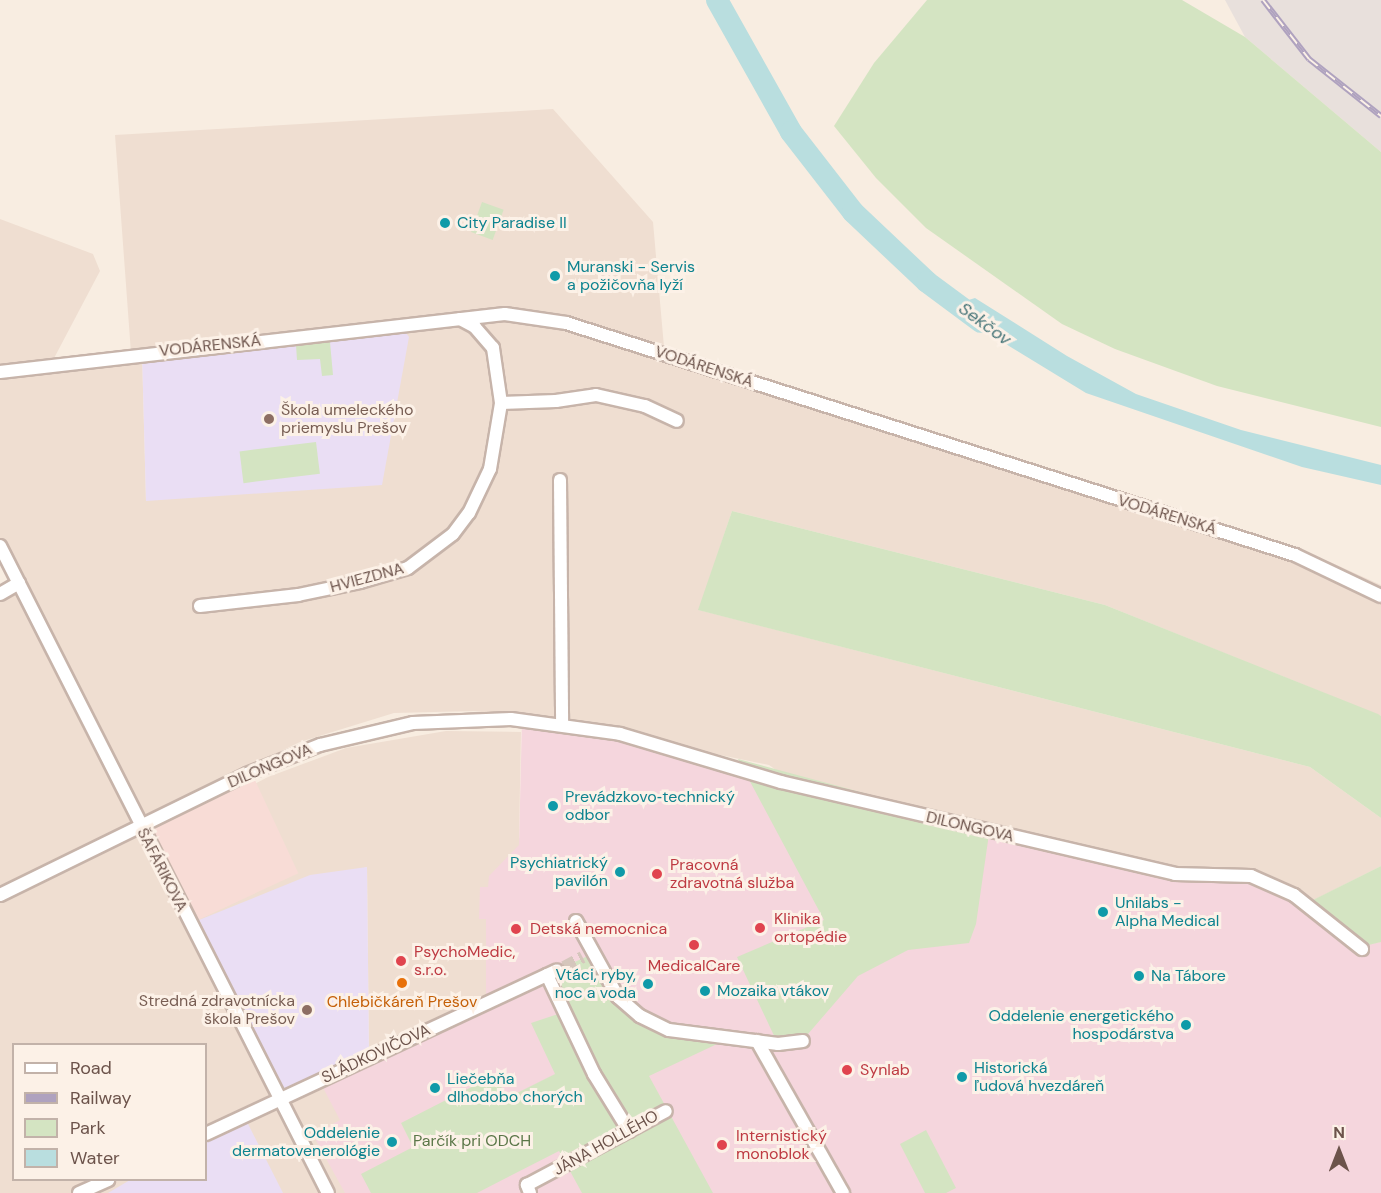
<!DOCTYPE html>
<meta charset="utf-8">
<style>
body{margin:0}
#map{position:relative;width:1381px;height:1193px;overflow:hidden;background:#f8ede1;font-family:"DM Sans",sans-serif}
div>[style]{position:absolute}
.residential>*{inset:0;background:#efded1}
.commercial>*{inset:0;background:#f8dcd6;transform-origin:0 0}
.industrial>*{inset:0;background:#e8e0dc}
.education>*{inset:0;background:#eadef4}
.medical>*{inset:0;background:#f5d6dd}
.green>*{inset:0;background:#d4e4c2;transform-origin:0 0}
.water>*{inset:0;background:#b9dedf}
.river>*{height:22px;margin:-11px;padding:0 11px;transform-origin:11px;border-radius:11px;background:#b9dedf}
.minor-tunnel>*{height:12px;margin-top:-6px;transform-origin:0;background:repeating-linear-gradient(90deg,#d5c6bc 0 12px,transparent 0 18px)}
.roads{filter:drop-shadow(2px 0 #c7b4aa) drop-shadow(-2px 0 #c7b4aa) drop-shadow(0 2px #c7b4aa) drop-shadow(0 -2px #c7b4aa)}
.minor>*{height:12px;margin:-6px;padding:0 6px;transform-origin:6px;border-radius:6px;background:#fff}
.rail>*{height:6px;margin-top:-3px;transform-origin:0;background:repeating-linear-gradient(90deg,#fcf1e7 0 11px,#afa2bf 0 22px);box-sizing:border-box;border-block:2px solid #afa2bf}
.dots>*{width:16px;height:16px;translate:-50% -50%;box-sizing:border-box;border:3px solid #fcf1e7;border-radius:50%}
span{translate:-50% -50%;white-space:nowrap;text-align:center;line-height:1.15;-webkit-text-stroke:6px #fcf1e7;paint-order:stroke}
.culture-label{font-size:16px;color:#0d838f}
.left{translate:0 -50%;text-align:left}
.right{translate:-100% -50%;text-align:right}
.street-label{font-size:16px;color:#6c534b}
.education-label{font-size:16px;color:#785e54}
.health-label{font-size:16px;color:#be3a42}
.food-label{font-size:16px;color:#c56008}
.park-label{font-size:16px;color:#5b7748}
.water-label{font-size:18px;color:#457477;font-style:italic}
.legend{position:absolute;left:12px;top:1043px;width:195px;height:138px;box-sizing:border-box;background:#fcf1e7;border:2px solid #c2b2a9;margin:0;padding:8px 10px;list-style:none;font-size:18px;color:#6c534b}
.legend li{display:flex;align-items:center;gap:12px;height:30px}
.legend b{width:30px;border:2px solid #c2b2a9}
.north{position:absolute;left:1309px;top:1121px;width:60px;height:60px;-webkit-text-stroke:4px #fcf1e7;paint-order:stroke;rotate:0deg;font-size:16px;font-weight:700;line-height:24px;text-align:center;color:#6c534b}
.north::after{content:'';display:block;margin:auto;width:21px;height:27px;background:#6c534b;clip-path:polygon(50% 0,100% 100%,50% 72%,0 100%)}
</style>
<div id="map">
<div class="residential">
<i style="clip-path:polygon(evenodd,553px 109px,653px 222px,664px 347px,1330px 562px,1381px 585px,1381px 716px,1105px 605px,732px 511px,699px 610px,1310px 767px,1381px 818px,1381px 866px,1310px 902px,1364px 945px,1381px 942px,1381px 1193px,769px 765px,555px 721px,474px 711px,394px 713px,300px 742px,145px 816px,155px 835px,268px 777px,346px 748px,446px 731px,521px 732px,519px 838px,532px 848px,477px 1193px,0 1193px,0 590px,17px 579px,0 545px,0 219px,93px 254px,100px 271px,52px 362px,131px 353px,115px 135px,553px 109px,397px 320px,146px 501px,142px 352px,397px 320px,553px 109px,367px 867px,369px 1056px,286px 1093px,200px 920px,367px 867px,553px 109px,14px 1044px,206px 1044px,206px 1180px,14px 1180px,14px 1044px)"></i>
</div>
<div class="commercial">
<i style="left:254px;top:778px;width:105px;height:115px;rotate:65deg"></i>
</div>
<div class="industrial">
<i style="clip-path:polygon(1225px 0,1381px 0,1381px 152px,1245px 37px)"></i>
</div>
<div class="education">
<i style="clip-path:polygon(397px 320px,409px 337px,382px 485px,146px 501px,142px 353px)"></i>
<i style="clip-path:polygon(367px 867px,369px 1056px,286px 1093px,199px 920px,310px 875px)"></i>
<i style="clip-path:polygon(247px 1122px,283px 1193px,108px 1193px,130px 1180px,206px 1180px,206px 1143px)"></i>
</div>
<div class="medical">
<i style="clip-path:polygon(522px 719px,562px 723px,1175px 874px,1270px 882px,1364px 946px,1381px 942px,1381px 1193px,345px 1193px,313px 1135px,340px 1120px,319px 1080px,486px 1003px,486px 919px,479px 919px,480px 887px,488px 887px,489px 876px,519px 845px)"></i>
</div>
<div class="green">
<i style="clip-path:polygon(927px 0,1182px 0,1245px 37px,1381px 152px,1381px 427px,1217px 386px,1115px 349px,1062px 324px,926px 228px,876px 178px,834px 126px,874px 63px)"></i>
<i style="left:482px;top:202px;width:23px;height:32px;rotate:20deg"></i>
<i style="clip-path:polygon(330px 342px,333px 375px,322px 376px,320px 359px,297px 360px,296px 345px)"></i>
<i style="left:316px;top:442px;width:32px;height:77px;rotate:83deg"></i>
<i style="clip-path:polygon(732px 511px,1105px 605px,1378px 714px,1381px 716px,1381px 818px,1310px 767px,698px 610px)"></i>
<i style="clip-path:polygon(738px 759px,990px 827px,976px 924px,969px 943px,908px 950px,858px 976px,802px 1041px,777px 1042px,737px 957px,824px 920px)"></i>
<i style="clip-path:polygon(1381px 866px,1381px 942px,1364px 946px,1309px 902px)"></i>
<i style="clip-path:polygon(594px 953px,618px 998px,654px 1023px,732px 1037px,649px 1076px,713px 1193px,582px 1193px,559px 1151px,477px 1193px,371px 1193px,361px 1174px,413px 1147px,401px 1123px,495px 1075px,507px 1098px,555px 1074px,531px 1023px,564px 1012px,547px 975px)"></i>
<i style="clip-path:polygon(926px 1130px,956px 1188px,946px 1193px,925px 1193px,900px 1144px)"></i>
</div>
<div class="water">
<i style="clip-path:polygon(975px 298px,1067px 356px,1136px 394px,1241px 430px,1381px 465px,1381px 485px,1302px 467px,1086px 393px,1009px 346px,953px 305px)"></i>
</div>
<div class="river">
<i style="left:717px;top:0;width:151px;rotate:60.7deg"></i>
<i style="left:791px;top:132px;width:101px;rotate:52.2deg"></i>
<i style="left:853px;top:212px;width:102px;rotate:43.4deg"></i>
<i style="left:927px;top:282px;width:67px;rotate:36.5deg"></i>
</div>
<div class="minor-tunnel">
<i style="left:564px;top:967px;width:21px;rotate:-28deg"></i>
</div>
<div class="roads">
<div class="minor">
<i style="left:0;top:372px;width:508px;rotate:-6.55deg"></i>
<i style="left:505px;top:314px;width:62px;rotate:8.4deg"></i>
<i style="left:566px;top:323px;width:765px;rotate:17.65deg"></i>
<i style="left:1295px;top:555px;width:95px;rotate:25.5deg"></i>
<i style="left:501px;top:403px;width:55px;rotate:-2.1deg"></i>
<i style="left:556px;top:401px;width:40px;rotate:-8.5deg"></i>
<i style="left:596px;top:395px;width:50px;rotate:12.7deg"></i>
<i style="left:645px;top:406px;width:35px;rotate:25deg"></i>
<i style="left:560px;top:480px;width:243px;rotate:89.5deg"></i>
<i style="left:0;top:546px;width:725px;rotate:63.12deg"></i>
<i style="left:0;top:594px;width:22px;rotate:-30deg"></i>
<i style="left:200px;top:606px;width:99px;rotate:-6.4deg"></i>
<i style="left:298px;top:595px;width:63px;rotate:-11.8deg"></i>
<i style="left:360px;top:582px;width:50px;rotate:-16.3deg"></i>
<i style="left:408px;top:568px;width:56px;rotate:-37.1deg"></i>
<i style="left:453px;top:534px;width:26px;rotate:-53deg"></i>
<i style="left:469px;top:513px;width:49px;rotate:-64.5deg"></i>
<i style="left:490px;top:469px;width:67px;rotate:-80.5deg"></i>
<i style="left:501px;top:403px;width:56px;rotate:-98.3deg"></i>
<i style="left:493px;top:348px;width:28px;rotate:-131deg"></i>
<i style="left:475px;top:327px;width:17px;rotate:-152deg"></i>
<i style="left:0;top:895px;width:275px;rotate:-26.1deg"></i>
<i style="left:247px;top:774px;width:79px;rotate:-21.7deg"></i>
<i style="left:320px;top:745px;width:96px;rotate:-13.3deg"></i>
<i style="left:413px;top:723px;width:98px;rotate:-2.3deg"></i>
<i style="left:511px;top:719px;width:110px;rotate:7.8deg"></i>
<i style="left:620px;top:734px;width:168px;rotate:16.6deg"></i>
<i style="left:781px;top:782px;width:405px;rotate:13.1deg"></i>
<i style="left:1175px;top:874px;width:76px;rotate:1.5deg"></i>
<i style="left:1251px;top:876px;width:47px;rotate:23.8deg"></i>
<i style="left:1294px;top:895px;width:87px;rotate:38.5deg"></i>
<i style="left:576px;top:921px;width:87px;rotate:61.1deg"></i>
<i style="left:618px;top:997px;width:29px;rotate:41deg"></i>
<i style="left:640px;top:1016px;width:32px;rotate:26deg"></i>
<i style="left:669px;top:1030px;width:110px;rotate:7.3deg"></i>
<i style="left:778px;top:1044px;width:25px;rotate:-7deg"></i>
<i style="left:547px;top:975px;width:110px;rotate:64.6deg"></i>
<i style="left:594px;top:1074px;width:67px;rotate:58.4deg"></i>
<i style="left:757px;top:1041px;width:175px;rotate:60.5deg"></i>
<i style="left:206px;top:1134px;width:387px;rotate:-25deg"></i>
<i style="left:79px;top:1193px;width:32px;rotate:-24deg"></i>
<i style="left:530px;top:1193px;width:9px;rotate:-111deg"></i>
<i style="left:527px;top:1185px;width:157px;rotate:-28deg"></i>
</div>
</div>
<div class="rail">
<i style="left:1263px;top:0;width:75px;rotate:52.1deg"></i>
<i style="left:1309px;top:59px;width:92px;rotate:38.4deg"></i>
</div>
<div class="dots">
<i style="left:445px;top:223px;background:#0f9aa8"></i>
<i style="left:555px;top:276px;background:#0f9aa8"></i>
<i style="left:269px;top:419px;background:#8d6e63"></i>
<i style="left:553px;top:806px;background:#0f9aa8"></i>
<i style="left:620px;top:872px;background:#0f9aa8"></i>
<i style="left:657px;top:874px;background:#e0444e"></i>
<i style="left:1103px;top:912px;background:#0f9aa8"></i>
<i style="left:760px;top:928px;background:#e0444e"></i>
<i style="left:516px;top:929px;background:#e0444e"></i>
<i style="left:694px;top:945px;background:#e0444e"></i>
<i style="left:401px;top:961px;background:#e0444e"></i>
<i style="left:1139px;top:976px;background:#0f9aa8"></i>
<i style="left:402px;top:983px;background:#e8710a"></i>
<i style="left:648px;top:984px;background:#0f9aa8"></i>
<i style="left:705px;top:991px;background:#0f9aa8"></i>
<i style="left:307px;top:1010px;background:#8d6e63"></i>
<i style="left:1186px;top:1025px;background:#0f9aa8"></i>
<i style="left:847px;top:1070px;background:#e0444e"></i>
<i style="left:962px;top:1077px;background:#0f9aa8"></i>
<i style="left:435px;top:1088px;background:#0f9aa8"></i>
<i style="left:392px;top:1142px;background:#0f9aa8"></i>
<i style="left:722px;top:1145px;background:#e0444e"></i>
</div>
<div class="culture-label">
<span class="left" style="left:457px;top:223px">City Paradise II</span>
<span class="left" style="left:567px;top:276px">Muranski - Servis<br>a požičovňa lyží</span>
<span class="left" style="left:565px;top:806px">Prevádzkovo‑technický<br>odbor</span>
<span class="right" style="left:608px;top:872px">Psychiatrický<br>pavilón</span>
<span class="left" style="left:1115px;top:912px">Unilabs -<br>Alpha Medical</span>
<span class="right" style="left:636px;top:984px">Vtáci, ryby,<br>noc a voda</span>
<span class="left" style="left:1151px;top:976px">Na Tábore</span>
<span class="left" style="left:717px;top:991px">Mozaika vtákov</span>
<span class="right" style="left:1174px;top:1025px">Oddelenie energetického<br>hospodárstva</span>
<span class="left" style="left:974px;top:1077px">Historická<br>ľudová hvezdáreň</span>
<span class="left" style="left:447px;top:1088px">Liečebňa<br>dlhodobo chorých</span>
<span class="right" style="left:380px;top:1142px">Oddelenie<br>dermatovenerológie</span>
</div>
<div class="street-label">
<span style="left:210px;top:346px;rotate:-6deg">VODÁRENSKÁ</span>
<span style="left:704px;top:367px;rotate:18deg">VODÁRENSKÁ</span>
<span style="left:1167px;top:515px;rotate:17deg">VODÁRENSKÁ</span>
<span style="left:367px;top:578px;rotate:-15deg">HVIEZDNA</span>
<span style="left:270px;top:766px;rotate:-23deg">DILONGOVA</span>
<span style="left:970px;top:827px;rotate:13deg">DILONGOVA</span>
<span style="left:162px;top:870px;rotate:63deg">ŠAFÁRIKOVA</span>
<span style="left:376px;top:1054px;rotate:-25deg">SLÁDKOVIČOVA</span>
<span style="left:606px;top:1143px;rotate:-29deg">JÁNA HOLLÉHO</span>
</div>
<div class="education-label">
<span class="left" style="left:281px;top:419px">Škola umeleckého<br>priemyslu Prešov</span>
<span class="right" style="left:295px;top:1010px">Stredná zdravotnícka<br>škola Prešov</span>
</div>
<div class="health-label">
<span class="left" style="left:670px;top:874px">Pracovná<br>zdravotná služba</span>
<span class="left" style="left:774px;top:928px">Klinika<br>ortopédie</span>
<span class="left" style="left:530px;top:929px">Detská nemocnica</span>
<span class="left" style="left:414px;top:961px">PsychoMedic,<br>s.r.o.</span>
<span style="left:694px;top:966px">MedicalCare</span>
<span class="left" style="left:860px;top:1070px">Synlab</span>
<span class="left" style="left:736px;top:1145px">Internistický<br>monoblok</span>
</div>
<div class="food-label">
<span style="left:402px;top:1002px">Chlebičkáreň Prešov</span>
</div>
<div class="park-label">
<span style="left:472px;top:1141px">Parčík pri ODCH</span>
</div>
<div class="water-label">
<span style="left:985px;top:324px;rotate:36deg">Sekčov</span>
</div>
<ul class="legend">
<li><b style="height:8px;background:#fff"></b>Road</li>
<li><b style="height:8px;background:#afa2bf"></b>Railway</li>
<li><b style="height:16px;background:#d4e4c2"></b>Park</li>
<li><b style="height:16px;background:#b9dedf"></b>Water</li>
</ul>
<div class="north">N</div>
</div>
